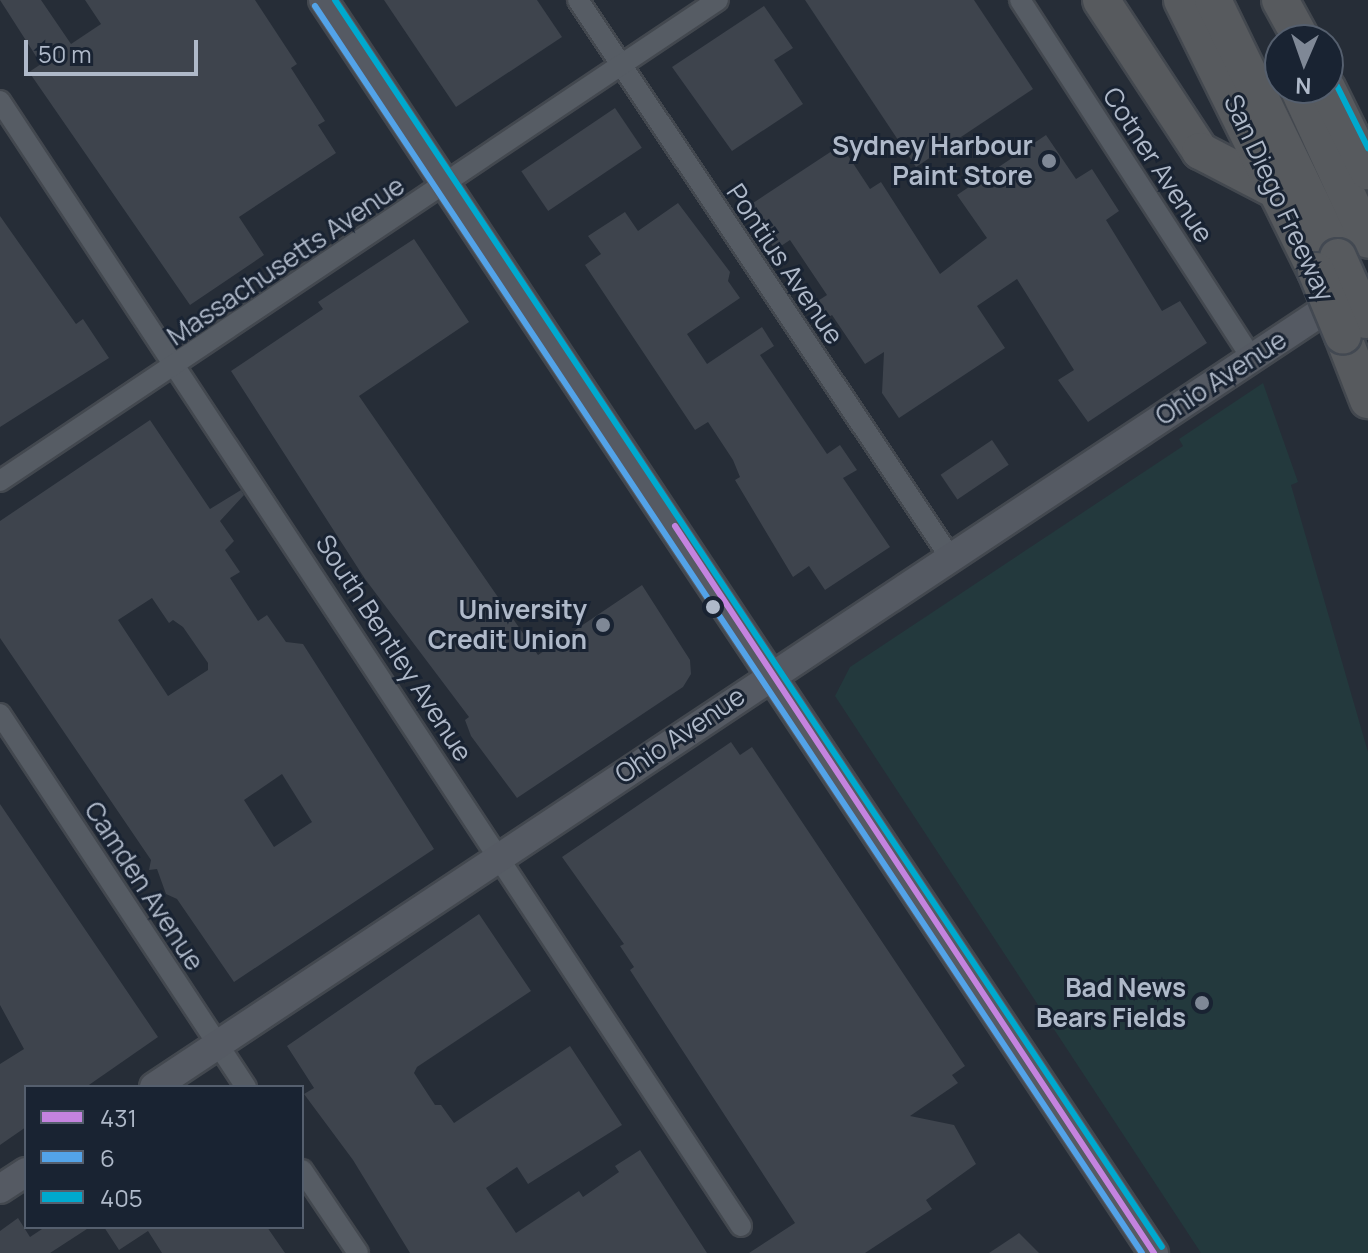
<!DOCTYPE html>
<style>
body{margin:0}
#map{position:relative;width:1368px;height:1253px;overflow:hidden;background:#262d37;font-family:Manrope,sans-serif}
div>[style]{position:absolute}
.green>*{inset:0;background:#23393d}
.building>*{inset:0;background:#3e444d;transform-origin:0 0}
.roads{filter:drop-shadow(2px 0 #43484f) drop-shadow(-2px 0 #43484f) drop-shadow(0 2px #43484f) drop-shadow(0 -2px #43484f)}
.street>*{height:20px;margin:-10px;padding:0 10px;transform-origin:10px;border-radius:10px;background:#565c64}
.secondary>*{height:28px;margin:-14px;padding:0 14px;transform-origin:14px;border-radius:14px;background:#555a63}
.highway>*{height:36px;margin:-18px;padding:0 18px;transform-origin:18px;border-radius:18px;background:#575a5e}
.bridges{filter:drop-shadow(2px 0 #434952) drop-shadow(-2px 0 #434952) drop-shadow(0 2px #434952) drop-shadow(0 -2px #434952)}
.highway-bridge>*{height:36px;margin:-18px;padding:0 18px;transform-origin:18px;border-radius:18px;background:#575a5e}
.bus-1>*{height:6px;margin:-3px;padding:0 3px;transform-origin:3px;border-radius:3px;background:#c483df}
.bus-2>*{height:6px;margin:-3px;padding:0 3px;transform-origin:3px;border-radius:3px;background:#53a3e8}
.bus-3>*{height:6px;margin:-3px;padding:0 3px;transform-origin:3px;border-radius:3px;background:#00a9ce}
.dots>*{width:22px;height:22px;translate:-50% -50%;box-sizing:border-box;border:4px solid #192332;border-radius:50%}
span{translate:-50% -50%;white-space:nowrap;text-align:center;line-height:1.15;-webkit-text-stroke:6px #192332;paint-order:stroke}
.poi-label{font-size:26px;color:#afb9c9;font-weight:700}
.right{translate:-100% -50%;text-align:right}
.street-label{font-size:26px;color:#afb9c9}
.legend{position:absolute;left:24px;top:1085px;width:280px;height:144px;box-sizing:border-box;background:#192332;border:2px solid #555f6e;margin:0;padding:10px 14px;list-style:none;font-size:24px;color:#afb9c9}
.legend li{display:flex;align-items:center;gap:16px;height:40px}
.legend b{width:40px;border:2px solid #555f6e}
.north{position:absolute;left:1264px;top:24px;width:80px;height:80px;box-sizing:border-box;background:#192332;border:2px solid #555f6e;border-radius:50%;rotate:182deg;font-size:22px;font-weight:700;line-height:32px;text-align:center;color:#afb9c9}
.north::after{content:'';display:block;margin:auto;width:28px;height:36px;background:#7f8896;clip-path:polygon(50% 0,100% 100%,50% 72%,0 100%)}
.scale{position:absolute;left:24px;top:40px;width:174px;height:36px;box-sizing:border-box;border:4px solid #afb9c9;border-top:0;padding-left:10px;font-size:24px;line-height:28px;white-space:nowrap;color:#afb9c9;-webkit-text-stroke:6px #192332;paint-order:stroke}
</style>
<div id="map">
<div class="green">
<i style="clip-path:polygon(1263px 383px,1298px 482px,1291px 485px,1368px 752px,1368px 1253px,1201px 1253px,835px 696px,850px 667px,1183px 446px,1179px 439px)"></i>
</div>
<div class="building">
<i style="clip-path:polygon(0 0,41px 0,71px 44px,101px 24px,85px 0,255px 0,297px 64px,291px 68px,325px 121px,318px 125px,336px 153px,239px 217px,264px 255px,190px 305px,29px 72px,41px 64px)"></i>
<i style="clip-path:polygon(384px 0,537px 0,562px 37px,456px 107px)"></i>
<i style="clip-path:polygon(805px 0,974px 0,1033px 89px,916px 167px)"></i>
<i style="clip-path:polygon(764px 6px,793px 48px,774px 60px,803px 104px,732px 151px,672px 67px)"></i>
<i style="left:615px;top:108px;width:48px;height:113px;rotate:56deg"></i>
<i style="clip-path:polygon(1046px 135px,1076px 179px,1092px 169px,1119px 211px,1106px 220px,1162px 311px,1180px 301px,1207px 343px,1088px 422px,1058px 380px,1074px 370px,1017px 279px,977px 306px,1005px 348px,899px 418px,882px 393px,884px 352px,865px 364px,832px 315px,824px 320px,813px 304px,827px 295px,790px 240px,775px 250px,747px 207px,841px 145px,870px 189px,881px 182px,940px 274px,987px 238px,957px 195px)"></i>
<i style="clip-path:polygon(678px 203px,730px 272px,728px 281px,740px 298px,687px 334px,707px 364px,762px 327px,774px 346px,760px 355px,827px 454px,840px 445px,857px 470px,843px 478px,890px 547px,825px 590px,809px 566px,793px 577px,735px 480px,740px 477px,733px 460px,708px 422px,695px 430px,585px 265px,601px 254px,588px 236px,625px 212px,638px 231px)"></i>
<i style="clip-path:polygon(0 216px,76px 324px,83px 319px,109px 358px,0 427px)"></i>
<i style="clip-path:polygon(414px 239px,469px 322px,359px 396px,538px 655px,642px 585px,690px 660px,691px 674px,683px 687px,517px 798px,471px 736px,465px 720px,469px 717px,365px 579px,231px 371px,323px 309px,318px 302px)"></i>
<i style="clip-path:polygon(evenodd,150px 420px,210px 509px,241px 490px,244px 495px,220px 521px,234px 541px,225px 550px,240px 572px,230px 578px,258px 621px,267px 615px,286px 642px,303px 644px,434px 849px,234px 982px,177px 899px,166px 894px,157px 869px,149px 870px,151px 860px,0 638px,0 521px,150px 420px,152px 598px,169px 623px,173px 620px,183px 627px,208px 663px,208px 670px,168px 696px,118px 620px,152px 598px,150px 420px,282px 774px,312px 822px,274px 847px,244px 800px,282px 774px)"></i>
<i style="left:992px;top:440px;width:30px;height:62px;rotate:56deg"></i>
<i style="clip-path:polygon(731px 742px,740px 755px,752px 747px,965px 1066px,952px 1075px,958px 1083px,910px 1116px,954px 1125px,976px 1164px,926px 1200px,932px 1209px,865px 1253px,749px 1253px,795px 1223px,630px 970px,634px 967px,620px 946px,624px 944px,562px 857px)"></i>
<i style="clip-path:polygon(0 804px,158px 1037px,86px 1087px,26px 1087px,26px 1127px,0 1145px,0 1064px,24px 1049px,0 1005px)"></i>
<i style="clip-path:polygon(479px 914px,531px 991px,417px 1067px,414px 1073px,435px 1105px,441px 1105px,454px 1123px,570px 1046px,622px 1125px,528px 1184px,517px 1167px,486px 1188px,516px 1233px,579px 1191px,583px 1197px,619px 1172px,615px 1166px,640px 1150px,707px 1253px,410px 1253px,353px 1160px,304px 1094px,314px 1088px,287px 1046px)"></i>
<i style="clip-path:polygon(18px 1218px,30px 1237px,45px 1227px,90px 1227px,50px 1253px,0 1253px,0 1231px)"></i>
<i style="clip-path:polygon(104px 1227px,267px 1227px,285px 1253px,162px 1253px,148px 1231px,119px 1250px)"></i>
<i style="clip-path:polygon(1019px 1233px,1039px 1253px,989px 1253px)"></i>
</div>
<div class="roads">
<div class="street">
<i style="left:578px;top:0;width:670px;rotate:56.26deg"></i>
<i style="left:1020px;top:0;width:427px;rotate:57.1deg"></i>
<i style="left:0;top:101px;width:1347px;rotate:56.63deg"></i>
<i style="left:0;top:481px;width:864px;rotate:-33.82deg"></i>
<i style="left:0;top:714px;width:447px;rotate:56.6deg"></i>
<i style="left:302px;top:1170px;width:100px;rotate:56deg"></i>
</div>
<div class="secondary">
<i style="left:323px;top:0;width:1504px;rotate:56.45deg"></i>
<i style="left:154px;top:1087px;width:1432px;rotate:-33.58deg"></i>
<i style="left:0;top:1189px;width:31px;rotate:-33deg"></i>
</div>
<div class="highway">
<i style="left:1101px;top:0;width:181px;rotate:56.7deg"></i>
<i style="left:1200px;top:151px;width:89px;rotate:27.4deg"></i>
<i style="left:1182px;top:0;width:302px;rotate:63.7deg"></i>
<i style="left:1213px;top:0;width:286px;rotate:64.1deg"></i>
<i style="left:1280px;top:0;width:46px;rotate:61.2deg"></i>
<i style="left:1298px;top:88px;width:167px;rotate:65.3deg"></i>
<i style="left:1327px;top:88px;width:93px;rotate:63.7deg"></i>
<i style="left:1343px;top:336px;width:69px;rotate:68.7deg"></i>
</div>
</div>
<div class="bridges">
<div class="highway-bridge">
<i style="left:1338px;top:257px;width:69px;rotate:66deg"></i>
<i style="left:1316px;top:271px;width:70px;rotate:67.4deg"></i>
</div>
</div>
<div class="bus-1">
<i style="left:675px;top:526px;width:871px;rotate:56.62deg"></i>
</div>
<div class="bus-2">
<i style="left:315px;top:6px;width:1496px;rotate:56.45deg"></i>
</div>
<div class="bus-3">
<i style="left:335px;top:0;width:1496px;rotate:56.45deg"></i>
<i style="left:1336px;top:84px;width:72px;rotate:63.4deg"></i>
</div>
<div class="dots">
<i style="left:1049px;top:161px;background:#7f8896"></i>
<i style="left:713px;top:607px;background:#afb9c9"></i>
<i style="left:603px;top:625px;background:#7f8896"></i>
<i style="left:1202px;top:1003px;background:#7f8896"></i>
</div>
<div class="poi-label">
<span class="right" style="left:1033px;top:161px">Sydney Harbour<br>Paint Store</span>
<span class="right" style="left:587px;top:625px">University<br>Credit Union</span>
<span class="right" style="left:1186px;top:1003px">Bad News<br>Bears Fields</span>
</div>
<div class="street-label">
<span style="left:1158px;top:165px;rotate:57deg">Cotner Avenue</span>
<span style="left:1279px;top:198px;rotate:65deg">San Diego Freeway</span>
<span style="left:286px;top:261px;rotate:-34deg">Massachusetts Avenue</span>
<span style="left:785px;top:264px;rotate:56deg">Pontius Avenue</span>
<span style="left:1221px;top:378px;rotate:-33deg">Ohio Avenue</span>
<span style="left:394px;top:648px;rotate:57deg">South Bentley Avenue</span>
<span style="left:680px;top:735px;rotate:-34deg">Ohio Avenue</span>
<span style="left:144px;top:886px;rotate:57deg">Camden Avenue</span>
</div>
<ul class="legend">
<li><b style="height:10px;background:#c483df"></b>431</li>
<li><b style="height:10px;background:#53a3e8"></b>6</li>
<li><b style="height:10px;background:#00a9ce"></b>405</li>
</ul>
<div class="north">N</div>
<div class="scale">50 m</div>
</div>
